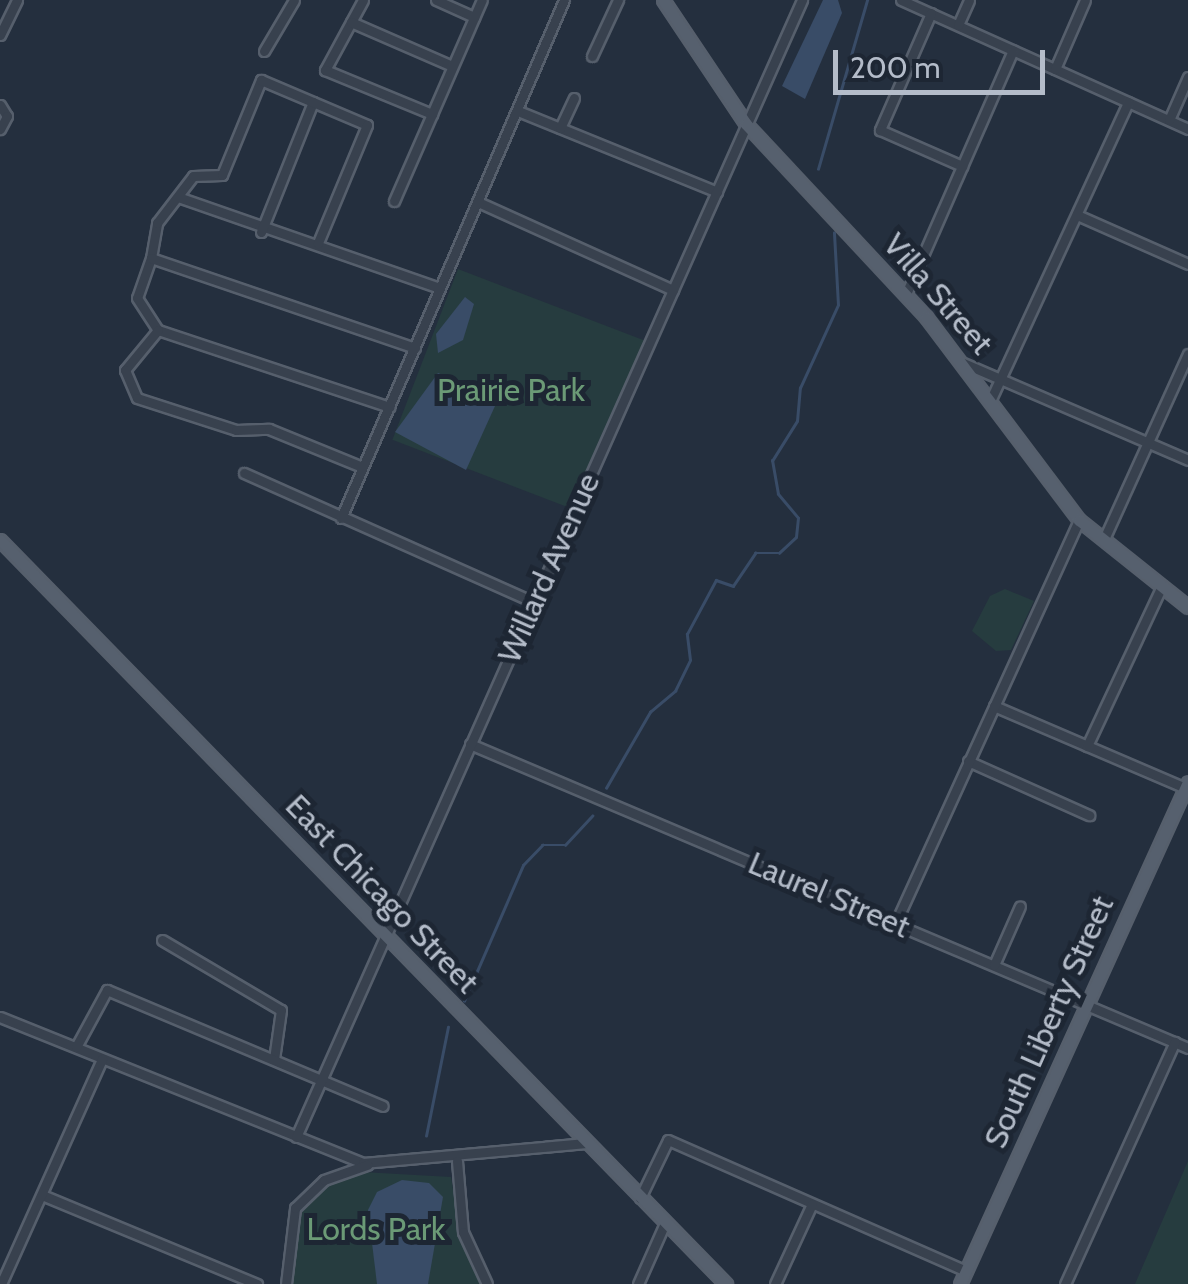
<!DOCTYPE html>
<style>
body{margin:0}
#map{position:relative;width:1188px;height:1284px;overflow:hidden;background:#242f3e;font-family:Cabin,sans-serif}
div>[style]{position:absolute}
.green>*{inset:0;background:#263c3f;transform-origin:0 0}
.water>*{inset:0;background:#394c67}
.stream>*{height:2.5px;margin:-1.25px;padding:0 1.25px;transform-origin:1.25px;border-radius:1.25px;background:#394c67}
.roads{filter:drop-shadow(2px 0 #565f6c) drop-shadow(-2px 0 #565f6c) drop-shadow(0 2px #565f6c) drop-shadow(0 -2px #565f6c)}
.minor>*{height:9px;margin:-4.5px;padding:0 4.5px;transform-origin:4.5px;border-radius:4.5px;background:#38414e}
.major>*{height:11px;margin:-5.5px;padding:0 5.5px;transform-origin:5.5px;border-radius:5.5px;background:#56606e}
span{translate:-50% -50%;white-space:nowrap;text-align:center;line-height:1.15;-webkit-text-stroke:10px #1d2633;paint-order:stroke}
.street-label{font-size:32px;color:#b4bcc9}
.park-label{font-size:32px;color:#6b9a76}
.scale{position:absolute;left:833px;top:50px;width:212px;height:45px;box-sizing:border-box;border:5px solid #b4bcc9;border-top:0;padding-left:12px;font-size:30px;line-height:35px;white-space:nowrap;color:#b4bcc9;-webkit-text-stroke:8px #1d2633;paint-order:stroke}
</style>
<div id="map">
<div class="green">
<i style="left:458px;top:269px;width:199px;height:183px;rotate:21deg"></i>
<i style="clip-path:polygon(1005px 589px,1034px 601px,1011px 650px,996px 651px,972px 631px,990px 596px)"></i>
<i style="clip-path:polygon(1188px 1161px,1188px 1284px,1135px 1284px,1173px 1196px)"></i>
<i style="clip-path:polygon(362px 1172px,451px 1177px,460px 1236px,482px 1284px,293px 1284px,301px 1212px,322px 1189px)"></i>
</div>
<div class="water">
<i style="clip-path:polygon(823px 0,838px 0,842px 13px,805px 99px,782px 86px)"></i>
<i style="clip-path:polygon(465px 297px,474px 304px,463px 340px,438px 353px,436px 334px)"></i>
<i style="clip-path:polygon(438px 373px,487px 392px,495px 406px,466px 470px,395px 432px)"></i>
<i style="clip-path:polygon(402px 1180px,429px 1183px,443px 1197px,428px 1284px,377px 1284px,368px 1210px,377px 1192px)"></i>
</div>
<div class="stream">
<i style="left:818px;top:169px;width:176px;rotate:-73.8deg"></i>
<i style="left:606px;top:788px;width:88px;rotate:-59.9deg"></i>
<i style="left:650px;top:712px;width:33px;rotate:-40deg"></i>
<i style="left:675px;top:691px;width:34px;rotate:-64deg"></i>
<i style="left:690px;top:660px;width:26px;rotate:-97deg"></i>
<i style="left:687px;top:634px;width:61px;rotate:-61.8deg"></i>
<i style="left:716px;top:580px;width:18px;rotate:19deg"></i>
<i style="left:733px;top:586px;width:40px;rotate:-56deg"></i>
<i style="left:755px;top:553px;width:24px"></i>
<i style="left:779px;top:553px;width:23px;rotate:-43deg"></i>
<i style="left:796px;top:537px;width:19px;rotate:-84deg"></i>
<i style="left:798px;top:518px;width:31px;rotate:-130deg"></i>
<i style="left:778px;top:494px;width:34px;rotate:-100deg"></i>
<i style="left:772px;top:461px;width:47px;rotate:-58deg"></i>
<i style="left:797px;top:421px;width:33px;rotate:-85deg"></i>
<i style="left:800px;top:388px;width:91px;rotate:-65.4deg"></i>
<i style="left:838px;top:305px;width:72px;rotate:-93.2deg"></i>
<i style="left:464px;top:1001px;width:148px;rotate:-66.5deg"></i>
<i style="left:523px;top:865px;width:28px;rotate:-46deg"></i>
<i style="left:542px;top:845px;width:23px"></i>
<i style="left:565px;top:845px;width:40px;rotate:-47deg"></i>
<i style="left:426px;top:1136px;width:111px;rotate:-78.6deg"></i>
</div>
<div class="roads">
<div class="minor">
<i style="left:363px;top:0;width:80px;rotate:118.5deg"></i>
<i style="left:325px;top:70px;width:116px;rotate:22.4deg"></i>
<i style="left:436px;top:0;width:42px;rotate:24.1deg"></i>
<i style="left:901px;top:0;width:315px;rotate:24.2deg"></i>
<i style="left:931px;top:13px;width:128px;rotate:113.6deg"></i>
<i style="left:880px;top:130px;width:90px;rotate:23.7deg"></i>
<i style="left:351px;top:22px;width:110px;rotate:23.5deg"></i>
<i style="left:958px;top:25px;width:27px;rotate:-66deg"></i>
<i style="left:0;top:35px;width:39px;rotate:-64deg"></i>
<i style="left:264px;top:51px;width:59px;rotate:-59.5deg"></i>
<i style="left:592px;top:56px;width:62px;rotate:-65.1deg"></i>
<i style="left:1055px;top:69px;width:75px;rotate:-66.5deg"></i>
<i style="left:0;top:105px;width:13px;rotate:58deg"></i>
<i style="left:7px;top:116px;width:15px;rotate:118deg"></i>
<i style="left:518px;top:111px;width:215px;rotate:22.1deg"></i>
<i style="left:1169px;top:120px;width:47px;rotate:-66.2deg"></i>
<i style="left:560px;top:128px;width:33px;rotate:-65deg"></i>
<i style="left:178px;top:197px;width:277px;rotate:19.2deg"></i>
<i style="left:394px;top:201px;width:219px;rotate:-66.4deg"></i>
<i style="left:478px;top:202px;width:214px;rotate:24.3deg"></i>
<i style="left:1077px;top:215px;width:121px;rotate:23.8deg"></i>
<i style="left:261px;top:232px;width:140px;rotate:-68.2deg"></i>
<i style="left:151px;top:258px;width:36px;rotate:-80deg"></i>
<i style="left:157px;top:223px;width:59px;rotate:-52.5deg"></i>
<i style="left:193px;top:176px;width:29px;rotate:-2deg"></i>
<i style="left:222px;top:175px;width:103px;rotate:-67.7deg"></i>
<i style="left:261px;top:80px;width:115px;rotate:23deg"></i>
<i style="left:367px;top:125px;width:128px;rotate:112.6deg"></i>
<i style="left:151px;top:258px;width:42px;rotate:109.3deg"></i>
<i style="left:137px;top:298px;width:38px;rotate:57deg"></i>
<i style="left:158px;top:330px;width:244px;rotate:18.4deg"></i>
<i style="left:151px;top:258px;width:279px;rotate:18.8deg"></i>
<i style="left:906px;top:294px;width:266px;rotate:-66.3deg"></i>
<i style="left:158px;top:330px;width:52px;rotate:129.5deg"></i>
<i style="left:125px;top:370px;width:30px;rotate:67deg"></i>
<i style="left:137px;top:398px;width:104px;rotate:17.9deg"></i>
<i style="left:236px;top:430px;width:33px;rotate:-2deg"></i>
<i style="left:269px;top:429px;width:100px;rotate:22.2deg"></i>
<i style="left:963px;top:363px;width:245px;rotate:23.3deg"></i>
<i style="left:991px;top:399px;width:327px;rotate:-65.2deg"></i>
<i style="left:244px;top:473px;width:317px;rotate:24deg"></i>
<i style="left:341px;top:518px;width:564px;rotate:-66.71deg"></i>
<i style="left:1104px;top:539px;width:203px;rotate:-65.6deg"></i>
<i style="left:994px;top:706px;width:208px;rotate:23.2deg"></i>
<i style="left:470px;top:744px;width:780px;rotate:22.95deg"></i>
<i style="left:1087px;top:746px;width:177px;rotate:-64.9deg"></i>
<i style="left:968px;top:761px;width:133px;rotate:24.1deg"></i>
<i style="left:895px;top:924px;width:444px;rotate:-65.5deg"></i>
<i style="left:162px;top:940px;width:138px;rotate:30.5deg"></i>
<i style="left:281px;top:1010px;width:49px;rotate:98.1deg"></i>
<i style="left:994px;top:965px;width:64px;rotate:-66.2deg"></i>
<i style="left:0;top:1017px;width:391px;rotate:21.9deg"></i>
<i style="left:363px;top:1163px;width:224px;rotate:-5.1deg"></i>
<i style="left:76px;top:1047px;width:65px;rotate:-61.5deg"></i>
<i style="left:107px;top:990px;width:299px;rotate:22.8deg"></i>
<i style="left:296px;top:1137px;width:1245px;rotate:-66.01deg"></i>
<i style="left:457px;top:1161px;width:71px;rotate:85.2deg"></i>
<i style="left:463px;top:1232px;width:57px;rotate:65.2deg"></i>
<i style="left:42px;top:1195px;width:233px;rotate:22.5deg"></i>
<i style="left:640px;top:1198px;width:64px;rotate:-64.2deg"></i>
<i style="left:668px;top:1140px;width:326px;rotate:23.7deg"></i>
<i style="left:1px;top:1284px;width:247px;rotate:-65.8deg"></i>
<i style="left:286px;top:1284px;width:77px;rotate:-83.2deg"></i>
<i style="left:295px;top:1208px;width:40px;rotate:-44deg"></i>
<i style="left:324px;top:1180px;width:46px;rotate:-19.2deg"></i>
<i style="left:638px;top:1284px;width:67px;rotate:-66.1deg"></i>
<i style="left:775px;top:1284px;width:88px;rotate:-65.2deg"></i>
<i style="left:1065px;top:1284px;width:266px;rotate:-65.6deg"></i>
</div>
<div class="major">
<i style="left:663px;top:0;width:149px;rotate:56.2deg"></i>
<i style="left:746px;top:124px;width:264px;rotate:47deg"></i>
<i style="left:926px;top:317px;width:254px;rotate:53deg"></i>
<i style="left:1079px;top:520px;width:139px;rotate:38.6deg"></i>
<i style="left:0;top:540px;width:1040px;rotate:45.7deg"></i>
<i style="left:960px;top:1284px;width:551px;rotate:-65.57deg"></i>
</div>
</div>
<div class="street-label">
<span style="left:938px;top:294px;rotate:49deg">Villa Street</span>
<span style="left:549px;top:568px;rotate:-66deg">Willard Avenue</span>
<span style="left:382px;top:894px;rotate:46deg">East Chicago Street</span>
<span style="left:829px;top:895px;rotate:23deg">Laurel Street</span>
<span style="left:1049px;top:1022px;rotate:-66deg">South Liberty Street</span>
</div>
<div class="park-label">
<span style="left:511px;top:390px">Prairie Park</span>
<span style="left:376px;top:1229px">Lords Park</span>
</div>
<div class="scale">200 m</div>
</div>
